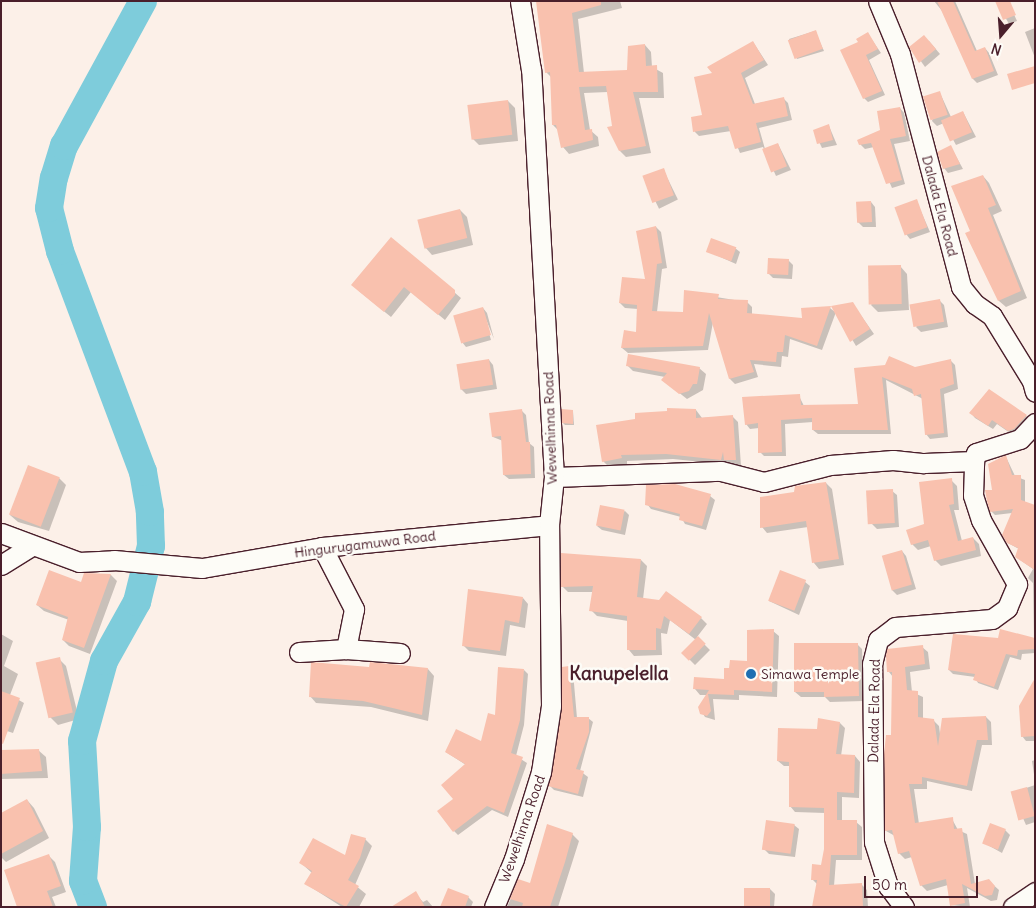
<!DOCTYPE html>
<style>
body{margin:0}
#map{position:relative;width:1036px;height:908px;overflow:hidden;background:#fcf0e8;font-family:Delius,sans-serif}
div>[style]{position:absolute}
.shadow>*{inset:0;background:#0003;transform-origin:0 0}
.river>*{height:28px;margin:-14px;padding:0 14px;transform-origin:14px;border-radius:14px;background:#7eccdb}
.building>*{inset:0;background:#f9c1ae;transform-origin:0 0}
.roads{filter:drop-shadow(1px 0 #4a1f2b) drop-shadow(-1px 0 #4a1f2b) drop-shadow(0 1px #4a1f2b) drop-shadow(0 -1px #4a1f2b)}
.minor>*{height:19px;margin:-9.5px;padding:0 9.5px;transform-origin:9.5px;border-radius:9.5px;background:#fdfcf7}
.dots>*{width:14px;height:14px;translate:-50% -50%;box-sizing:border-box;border:2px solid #fdfcf7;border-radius:50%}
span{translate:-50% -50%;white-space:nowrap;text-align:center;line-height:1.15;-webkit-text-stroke:5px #fdfcf7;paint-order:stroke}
.street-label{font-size:14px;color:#4a1f2b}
.poi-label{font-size:14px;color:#4a1f2b}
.left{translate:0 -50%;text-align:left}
.district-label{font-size:19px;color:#4a1f2b;font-weight:700}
.frame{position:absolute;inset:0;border:2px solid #4a1f2b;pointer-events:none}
.north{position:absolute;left:976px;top:10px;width:50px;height:50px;-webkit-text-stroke:4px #fdfcf7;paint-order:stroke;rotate:198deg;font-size:14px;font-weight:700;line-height:20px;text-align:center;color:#4a1f2b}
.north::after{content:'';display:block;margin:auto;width:18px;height:22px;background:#4a1f2b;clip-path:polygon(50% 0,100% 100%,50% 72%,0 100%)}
.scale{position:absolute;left:864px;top:876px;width:114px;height:22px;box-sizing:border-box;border:2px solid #4a1f2b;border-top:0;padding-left:6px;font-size:15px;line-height:18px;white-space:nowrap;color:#4a1f2b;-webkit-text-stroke:4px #fdfcf7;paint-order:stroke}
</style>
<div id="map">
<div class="shadow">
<i style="clip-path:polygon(537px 1px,620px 1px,622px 8px,578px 19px,584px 73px,628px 71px,645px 45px,651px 52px,652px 67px,663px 73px,664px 98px,639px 98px,651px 153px,626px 157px,620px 151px,608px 92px,584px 93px,590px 130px,598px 137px,599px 146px,569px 154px,563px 147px,558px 130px,553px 125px,552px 78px,546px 72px)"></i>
<i style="clip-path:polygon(934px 1px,955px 1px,977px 51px,985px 48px,989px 53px,998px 75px,977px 83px,973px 79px,943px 12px)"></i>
<i style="clip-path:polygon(996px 1px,1008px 1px,1017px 21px,1009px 24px)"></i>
<i style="clip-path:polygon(1035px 28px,1035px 58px,1025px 32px)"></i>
<i style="clip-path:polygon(815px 31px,824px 51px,797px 59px,789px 39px)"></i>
<i style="clip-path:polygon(868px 34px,881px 53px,869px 60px,885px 95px,868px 102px,864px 98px,860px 42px)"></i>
<i style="clip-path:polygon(929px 41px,940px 54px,925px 67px,911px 47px)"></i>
<i style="clip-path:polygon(753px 42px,768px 65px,745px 78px,755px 104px,783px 98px,788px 103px,792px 120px,759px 128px,765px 149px,778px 144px,791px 170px,776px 176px,763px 147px,740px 153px,731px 131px,699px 136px,695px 132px,692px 118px,704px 116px,715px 74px)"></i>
<i style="clip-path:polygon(940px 93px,951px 117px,963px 112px,976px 137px,956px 145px,944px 123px,937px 126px,932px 121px)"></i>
<i style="clip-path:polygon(508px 101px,515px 108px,518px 141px,479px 145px,472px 138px)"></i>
<i style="clip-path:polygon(900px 108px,904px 113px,910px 141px,894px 144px,905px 184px,892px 188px,874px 147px,865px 149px,860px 144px,880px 132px)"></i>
<i style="clip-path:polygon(829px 126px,837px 145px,822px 148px,814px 131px)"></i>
<i style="clip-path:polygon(951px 147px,963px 169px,948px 173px,944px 168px)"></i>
<i style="left:663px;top:169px;width:34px;height:21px;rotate:64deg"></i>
<i style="clip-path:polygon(983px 176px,989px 183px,1002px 211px,993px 215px,1027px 298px,1006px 307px,999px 301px,971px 232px)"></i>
<i style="clip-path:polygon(916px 200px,930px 232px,910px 239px,906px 234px)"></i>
<i style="clip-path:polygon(871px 202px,875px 207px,876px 227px,863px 227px,858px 222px)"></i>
<i style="clip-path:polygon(460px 210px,467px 217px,473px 245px,432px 255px,425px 247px)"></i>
<i style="clip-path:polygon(656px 227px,661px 232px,667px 268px,662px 269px,657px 312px,685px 313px,685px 292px,747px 302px,752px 307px,752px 315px,803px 319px,802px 309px,830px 308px,835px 312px,833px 307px,853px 304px,874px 334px,856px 346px,836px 312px,822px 350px,790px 339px,788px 357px,782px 356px,781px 367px,754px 364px,758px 377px,735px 384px,730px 379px,713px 322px,708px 350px,628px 353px,622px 348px,625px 331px,637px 333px,638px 309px,625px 308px,620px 303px,623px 278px,646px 281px,638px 232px)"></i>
<i style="clip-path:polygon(391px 239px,461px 298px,445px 320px,411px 292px,391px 317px,359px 291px)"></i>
<i style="clip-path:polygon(735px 248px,740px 252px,736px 264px,707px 251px)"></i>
<i style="clip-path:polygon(788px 260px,793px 265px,792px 279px,773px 278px,768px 273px)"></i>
<i style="clip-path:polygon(900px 266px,907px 274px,909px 310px,878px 312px,871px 305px)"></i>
<i style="clip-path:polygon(939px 300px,944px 305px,948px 327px,921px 332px,916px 327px)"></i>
<i style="clip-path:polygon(483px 308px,487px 313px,494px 339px,483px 312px,491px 340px,466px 347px,462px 342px)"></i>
<i style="clip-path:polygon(489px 360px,493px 365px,497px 389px,466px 394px,461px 389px)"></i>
<i style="clip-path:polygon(951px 361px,955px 365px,958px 389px,944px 394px,948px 437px,930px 439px,926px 434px,923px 399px,886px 380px,891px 434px,818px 434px,813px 430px,813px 422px,785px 424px,786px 456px,764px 456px,760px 452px,759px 428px,750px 429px,746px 424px,799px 396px,804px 406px,860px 405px,855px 369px,915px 368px)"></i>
<i style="clip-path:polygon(627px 365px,699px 368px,706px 374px,703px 390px,687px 399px,663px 380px,665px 377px,633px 371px)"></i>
<i style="clip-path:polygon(989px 391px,1026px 416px,1031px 420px,1013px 435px,997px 424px,993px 429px,975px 418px,971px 413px)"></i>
<i style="clip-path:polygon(521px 410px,526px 415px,529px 443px,534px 447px,535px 478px,509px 479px,504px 475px,503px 441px,493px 437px,490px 414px)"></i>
<i style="clip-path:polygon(696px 410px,702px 418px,732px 416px,738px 422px,741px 466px,673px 459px,627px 461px,627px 464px,609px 467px,603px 461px,636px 420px)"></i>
<i style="clip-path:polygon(573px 411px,574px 425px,565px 425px,563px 423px)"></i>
<i style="clip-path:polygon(1006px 457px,1015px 476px,1025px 480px,1025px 503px,1035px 506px,1035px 653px,1022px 654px,1021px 660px,1010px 657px,998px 690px,978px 683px,975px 677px,953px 674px,949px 670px,999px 640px,1034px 639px,1033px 583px,1028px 578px,1033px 569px,1016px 557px,1019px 549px,1008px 543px,1012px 513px,995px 515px,991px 511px,993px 491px)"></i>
<i style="clip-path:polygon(59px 478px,66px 485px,49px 531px,18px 522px,10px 515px)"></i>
<i style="clip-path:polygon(951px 480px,957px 486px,959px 510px,954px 510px,962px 541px,973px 538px,979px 544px,981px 556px,941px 566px,935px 560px,931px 546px,918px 550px,912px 544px)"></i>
<i style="clip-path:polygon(826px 483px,832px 489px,844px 565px,819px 569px,814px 563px,808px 527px,767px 533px,762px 527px,795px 494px)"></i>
<i style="clip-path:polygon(892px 491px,897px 495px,899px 527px,877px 529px,872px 524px)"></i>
<i style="clip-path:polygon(710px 496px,715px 500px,706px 530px,685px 524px,681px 517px,651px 509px,647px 504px)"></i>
<i style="clip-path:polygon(625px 511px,629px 515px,625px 535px,602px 530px,597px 526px)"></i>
<i style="clip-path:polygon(902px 551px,906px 556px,916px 589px,897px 595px,892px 590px)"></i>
<i style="clip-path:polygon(641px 560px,647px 566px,643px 599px,701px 618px,707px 624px,697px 637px,710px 650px,695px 665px,683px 653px,696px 640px,670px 620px,667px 634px,661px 633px,662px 655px,634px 656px,629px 650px,628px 621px,597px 616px,591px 610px,593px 592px,568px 592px,562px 586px)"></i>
<i style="clip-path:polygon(85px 574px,111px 575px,117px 581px,90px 654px,69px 646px,63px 640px,69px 620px,44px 611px,37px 605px,82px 584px)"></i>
<i style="clip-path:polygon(805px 582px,810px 586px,799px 615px,769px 601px)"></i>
<i style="clip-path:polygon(523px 598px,528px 604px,525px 628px,510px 625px,506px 656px,469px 651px,463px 645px)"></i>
<i style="clip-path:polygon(773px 631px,779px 636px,777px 697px,739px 695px,739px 700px,713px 699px,715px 720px,705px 717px,699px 707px,707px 695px,700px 695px,695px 689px,725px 680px,730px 669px,749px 662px)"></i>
<i style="clip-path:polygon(1px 634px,13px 641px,4px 666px,18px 674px,10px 695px,24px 703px,13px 733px,1px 729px)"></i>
<i style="clip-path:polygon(857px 644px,862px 649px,864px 701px,830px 702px,825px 697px,801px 697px,795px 692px)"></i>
<i style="clip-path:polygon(922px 647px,928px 652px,930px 669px,910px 672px,912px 692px,923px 697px,923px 719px,933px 720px,939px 726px,940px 734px,986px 717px,991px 722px,992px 745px,982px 745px,972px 791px,927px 781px,927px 789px,914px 789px,919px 824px,952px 819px,958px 830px,967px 834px,975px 884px,989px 881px,999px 890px,997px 900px,991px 901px,967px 888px,970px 907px,951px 905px,948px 885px,927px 891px,921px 885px,912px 857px,905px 859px,899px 853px,895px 836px,886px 831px,886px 754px,892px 736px,893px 677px,889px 672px)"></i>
<i style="clip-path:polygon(59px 659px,66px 666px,79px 719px,58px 725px,50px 717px)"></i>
<i style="clip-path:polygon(568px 668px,573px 672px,577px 718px,588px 718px,593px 722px,580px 771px,588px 777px,583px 797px,554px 790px,550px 786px)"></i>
<i style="clip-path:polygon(428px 669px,434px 676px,428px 721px,371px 707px,316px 703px,310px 696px)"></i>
<i style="clip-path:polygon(524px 670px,528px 674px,524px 725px,516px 756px,527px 763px,508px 817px,492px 810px,458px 835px,454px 831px,455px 799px,466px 765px,446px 752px,482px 743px)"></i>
<i style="clip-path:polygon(1035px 680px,1035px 741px,1026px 741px,1022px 736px)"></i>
<i style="clip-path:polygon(840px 723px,845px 728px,841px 756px,855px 756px,860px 762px,859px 798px,842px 797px,842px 822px,856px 822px,862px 827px,862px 860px,836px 860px,834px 886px,861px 884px,867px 890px,868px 907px,813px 907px,818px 885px,812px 879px,822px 866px,825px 849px,825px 813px,795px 812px,790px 806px,790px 766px,784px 766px,778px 761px,818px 730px)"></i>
<i style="clip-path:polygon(38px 750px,46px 757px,48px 778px,1px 779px,1px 751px)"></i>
<i style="clip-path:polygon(1035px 760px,1035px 781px,1032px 761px)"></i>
<i style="clip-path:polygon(1035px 785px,1035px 822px,1026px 825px,1012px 793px)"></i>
<i style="clip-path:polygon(27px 800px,34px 808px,49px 838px,6px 862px,1px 857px,1px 814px)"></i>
<i style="clip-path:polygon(794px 825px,799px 829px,795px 857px,769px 854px,764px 849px)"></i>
<i style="clip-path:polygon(1005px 830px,1010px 835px,1002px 853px,984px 843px)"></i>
<i style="clip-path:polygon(572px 834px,579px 841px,558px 907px,507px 907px,519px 881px,531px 885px)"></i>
<i style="clip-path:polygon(365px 839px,372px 846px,355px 885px,366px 894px,359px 907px,342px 907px,306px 884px,312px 873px,301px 863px,346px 857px)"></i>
<i style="clip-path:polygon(49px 856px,55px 862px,66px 892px,52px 897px,56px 907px,19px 907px)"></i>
<i style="clip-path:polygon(770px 889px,775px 894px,774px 907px,745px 907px)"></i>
<i style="clip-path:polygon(415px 893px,423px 902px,427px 900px,433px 907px,403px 907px)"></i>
<i style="clip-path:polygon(468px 897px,473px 902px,471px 907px,442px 907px)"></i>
</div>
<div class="river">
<i style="left:93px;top:907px;width:28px;rotate:-111deg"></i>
<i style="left:83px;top:881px;width:54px;rotate:-85.8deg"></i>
<i style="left:87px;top:827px;width:86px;rotate:-93.3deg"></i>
<i style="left:82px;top:741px;width:83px;rotate:-74.6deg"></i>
<i style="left:104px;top:661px;width:68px;rotate:-60.8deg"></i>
<i style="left:137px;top:602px;width:58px;rotate:-76deg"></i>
<i style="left:151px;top:546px;width:34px;rotate:-92deg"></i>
<i style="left:150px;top:512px;width:41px;rotate:-99.9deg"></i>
<i style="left:143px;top:472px;width:236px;rotate:-110.6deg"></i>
<i style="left:60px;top:251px;width:44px;rotate:-104.3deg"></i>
<i style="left:49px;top:208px;width:30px;rotate:-81deg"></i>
<i style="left:54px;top:178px;width:34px;rotate:-73deg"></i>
<i style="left:64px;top:146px;width:165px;rotate:-61.4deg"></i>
</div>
<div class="building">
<i style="clip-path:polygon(536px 1px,601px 1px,601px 5px,572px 13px,579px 72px,627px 70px,628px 46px,645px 44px,646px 66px,657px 65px,658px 92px,633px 92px,646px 146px,619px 151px,607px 127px,612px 126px,606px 86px,579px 87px,585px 130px,592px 129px,593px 140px,561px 148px,556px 125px,552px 125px,550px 72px,545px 73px)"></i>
<i style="clip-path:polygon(937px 1px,953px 1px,975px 51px,985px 47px,994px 71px,972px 79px)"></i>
<i style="clip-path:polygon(995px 1px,1010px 1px,1016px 15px,1003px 20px)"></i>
<i style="left:816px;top:30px;width:20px;height:30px;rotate:70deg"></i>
<i style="clip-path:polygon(868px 32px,878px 49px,866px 55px,882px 91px,863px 99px,840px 50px,858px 42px,856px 39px)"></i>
<i style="clip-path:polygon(924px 35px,936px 49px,919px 63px,909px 47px)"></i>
<i style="clip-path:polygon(753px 41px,764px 60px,741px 73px,753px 104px,784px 97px,788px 116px,756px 123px,761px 142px,735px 149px,728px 126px,693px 132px,691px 117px,702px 115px,694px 77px,712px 73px,707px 67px)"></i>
<i style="clip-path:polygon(1035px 66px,1035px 83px,1012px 90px,1007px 74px)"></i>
<i style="left:940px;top:91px;width:25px;height:18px;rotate:72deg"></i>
<i style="left:508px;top:100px;width:35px;height:41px;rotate:83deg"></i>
<i style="clip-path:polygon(900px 107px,906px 136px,890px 139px,902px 180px,886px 184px,871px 143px,859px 145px,857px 140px,880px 130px,877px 111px)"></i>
<i style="left:963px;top:111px;width:23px;height:24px;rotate:67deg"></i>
<i style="clip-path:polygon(829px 124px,833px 140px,817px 144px,813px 130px)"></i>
<i style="left:778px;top:143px;width:25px;height:17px;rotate:69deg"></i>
<i style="clip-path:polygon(951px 145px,960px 164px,943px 169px,937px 152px)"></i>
<i style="left:664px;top:168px;width:29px;height:23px;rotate:70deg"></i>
<i style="clip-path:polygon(983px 175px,996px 205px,988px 208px,1021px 291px,998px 301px,965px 233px,970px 231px,951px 186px)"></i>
<i style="left:917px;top:199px;width:30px;height:24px;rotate:70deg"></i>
<i style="left:871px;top:201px;width:21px;height:15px;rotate:87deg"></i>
<i style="left:460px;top:209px;width:30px;height:44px;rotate:76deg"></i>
<i style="clip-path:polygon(656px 226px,662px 263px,657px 264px,652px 311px,683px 312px,684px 290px,719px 294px,718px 299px,748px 300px,747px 313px,802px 318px,801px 308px,831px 306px,817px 346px,785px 335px,783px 352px,777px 352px,776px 362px,750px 360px,754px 372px,729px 379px,709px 313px,703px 346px,621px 348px,624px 330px,636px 332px,637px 305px,619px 303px,622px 277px,645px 279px,636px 231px)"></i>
<i style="clip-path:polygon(391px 237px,455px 290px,455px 295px,438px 315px,404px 287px,384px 312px,351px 285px)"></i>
<i style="left:711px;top:238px;width:27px;height:15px;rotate:20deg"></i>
<i style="left:768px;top:258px;width:21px;height:16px;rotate:3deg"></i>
<i style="left:901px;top:265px;width:39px;height:33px;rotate:89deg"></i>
<i style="left:940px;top:299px;width:23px;height:31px;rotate:80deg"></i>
<i style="clip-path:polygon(853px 302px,870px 329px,850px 342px,831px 306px)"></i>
<i style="left:483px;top:307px;width:29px;height:31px;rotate:74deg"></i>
<i style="clip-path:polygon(628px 354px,700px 367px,697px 384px,693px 384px,689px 391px,679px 394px,661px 380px,667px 373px,626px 366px)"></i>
<i style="clip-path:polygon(889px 356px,915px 367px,951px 359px,954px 384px,940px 389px,944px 433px,925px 435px,921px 394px,914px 396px,912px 389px,882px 377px,888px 430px,812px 430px,812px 418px,781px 420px,782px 452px,758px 453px,758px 423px,745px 425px,742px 397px,800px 394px,801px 405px,858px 404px,854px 368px,885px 365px)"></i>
<i style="left:489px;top:359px;width:26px;height:33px;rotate:81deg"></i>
<i style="clip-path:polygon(989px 389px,1027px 415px,1014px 429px,1008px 431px,992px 420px,988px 426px,969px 413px)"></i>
<i style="clip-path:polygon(667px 408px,696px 409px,696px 418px,733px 415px,736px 460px,724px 460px,723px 452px,721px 460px,666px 454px,621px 455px,622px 458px,602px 462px,596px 425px,635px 419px,635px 413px,667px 411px)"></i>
<i style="clip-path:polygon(522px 409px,526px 442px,530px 442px,531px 474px,503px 475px,501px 436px,492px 437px,489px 413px)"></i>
<i style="clip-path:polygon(561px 409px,573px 410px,573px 424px,562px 423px)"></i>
<i style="clip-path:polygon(1006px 455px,1012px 475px,1021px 475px,1021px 500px,1035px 505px,1035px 570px,1015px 557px,1018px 548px,1007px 543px,1002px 535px,1013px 509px,990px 512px,987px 501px,985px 490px,992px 490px,988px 464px)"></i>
<i style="left:28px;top:465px;width:34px;height:53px;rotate:21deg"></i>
<i style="clip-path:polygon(952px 478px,954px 504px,949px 505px,958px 541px,973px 537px,976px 550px,934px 561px,928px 540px,911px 545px,906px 530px,924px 524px,919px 482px)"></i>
<i style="clip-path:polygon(826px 482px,839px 559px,812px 563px,806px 521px,760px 528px,760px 497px,794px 492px,795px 486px)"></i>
<i style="clip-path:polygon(675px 484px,711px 494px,702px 526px,679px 520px,680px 514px,645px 505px,646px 485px)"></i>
<i style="left:893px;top:489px;width:34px;height:27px;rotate:87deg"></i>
<i style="left:600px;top:505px;width:25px;height:21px;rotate:11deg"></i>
<i style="left:902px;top:550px;width:36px;height:21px;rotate:74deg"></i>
<i style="clip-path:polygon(561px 553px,641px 559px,637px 597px,659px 600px,666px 591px,702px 617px,689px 634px,664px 616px,661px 629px,656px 628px,656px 650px,627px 650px,627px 616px,589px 611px,593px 586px,561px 587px)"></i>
<i style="clip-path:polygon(49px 570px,81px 582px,84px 573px,111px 574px,84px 648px,62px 640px,68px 617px,36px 605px)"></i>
<i style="left:780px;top:570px;width:28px;height:33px;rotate:21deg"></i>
<i style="clip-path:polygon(468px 589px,523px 597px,519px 623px,505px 620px,500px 651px,462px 646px)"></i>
<i style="clip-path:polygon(774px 629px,772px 692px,734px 690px,734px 695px,708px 694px,711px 711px,707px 716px,700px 714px,698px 707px,709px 690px,693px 689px,694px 677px,724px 679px,724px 668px,729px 668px,730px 660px,747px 661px,747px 630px)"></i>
<i style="clip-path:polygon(1000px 629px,1035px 638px,1035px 649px,1018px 650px,1017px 656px,1006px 654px,994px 687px,973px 680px,975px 674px,948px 670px,953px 634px,998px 638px)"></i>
<i style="left:698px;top:636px;width:11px;height:24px;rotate:45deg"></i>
<i style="clip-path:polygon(794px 643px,858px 643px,859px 696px,824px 697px,824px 692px,794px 692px)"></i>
<i style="clip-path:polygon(923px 645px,925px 664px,905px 667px,907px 690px,918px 691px,918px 717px,934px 719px,938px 746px,942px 718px,986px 716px,988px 740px,977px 740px,967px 786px,922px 777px,922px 784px,909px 784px,915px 823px,953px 817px,954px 829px,962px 828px,971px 884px,989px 879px,995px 886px,992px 895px,985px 896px,962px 884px,965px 903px,950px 906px,946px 879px,920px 886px,909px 851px,898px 854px,892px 830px,885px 831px,884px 754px,886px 735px,891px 735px,892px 672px,887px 672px,886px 656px,887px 649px)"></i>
<i style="left:60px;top:657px;width:57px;height:25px;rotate:77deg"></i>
<i style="clip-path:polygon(311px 662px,369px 667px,370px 662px,428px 668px,422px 715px,363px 701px,309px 697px)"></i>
<i style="clip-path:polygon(569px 666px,574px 717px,589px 717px,589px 732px,576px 769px,584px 771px,578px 794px,548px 786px,562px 708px,562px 667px)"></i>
<i style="clip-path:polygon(498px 667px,524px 669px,520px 720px,511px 753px,523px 757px,504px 813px,487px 806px,453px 832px,437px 811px,453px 799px,441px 785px,465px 764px,445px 752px,456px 729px,481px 741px,488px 713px,495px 715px)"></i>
<i style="clip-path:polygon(1035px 678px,1035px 736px,1021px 737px,1019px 706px)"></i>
<i style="clip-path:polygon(1px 691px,20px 698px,3px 744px,1px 743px)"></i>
<i style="clip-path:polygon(818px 718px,840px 722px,836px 754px,855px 755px,854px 793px,837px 792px,837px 820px,857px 820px,857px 855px,831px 855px,829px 885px,862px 883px,863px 907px,812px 907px,817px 880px,811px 880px,812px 864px,821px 865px,824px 849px,824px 808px,789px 807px,789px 762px,777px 761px,778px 728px,817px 729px)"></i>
<i style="clip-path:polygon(39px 749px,42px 771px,1px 774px,1px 750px)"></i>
<i style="left:1027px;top:787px;width:30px;height:17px;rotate:75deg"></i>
<i style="clip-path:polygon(27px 799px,43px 831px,1px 854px,1px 813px)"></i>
<i style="left:766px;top:820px;width:29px;height:30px;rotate:8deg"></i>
<i style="left:990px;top:823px;width:17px;height:22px;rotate:21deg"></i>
<i style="clip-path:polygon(547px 824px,573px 833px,565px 862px,550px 907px,522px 907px,523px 903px,510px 899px,518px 879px,530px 883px)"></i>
<i style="clip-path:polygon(351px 834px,366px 838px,360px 858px,348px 880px,359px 886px,346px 907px,304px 884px,312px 871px,299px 863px,313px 838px,345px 855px)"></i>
<i style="clip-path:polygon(49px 854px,61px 886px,47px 891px,53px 907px,17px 907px,4px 870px)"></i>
<i style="clip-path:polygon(448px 888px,469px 896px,465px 907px,440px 907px)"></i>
<i style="left:744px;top:888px;width:26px;height:19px"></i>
<i style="clip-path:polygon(416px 891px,425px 907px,391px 907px)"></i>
</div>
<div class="roads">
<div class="minor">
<i style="left:878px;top:1px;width:57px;rotate:67.5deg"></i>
<i style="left:900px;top:54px;width:241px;rotate:75.3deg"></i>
<i style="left:961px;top:287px;width:22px;rotate:51deg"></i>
<i style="left:975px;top:304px;width:21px;rotate:35deg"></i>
<i style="left:992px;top:316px;width:76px;rotate:58.4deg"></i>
<i style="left:1032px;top:381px;width:11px;rotate:75deg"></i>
<i style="left:554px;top:477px;width:167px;rotate:-2.1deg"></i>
<i style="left:721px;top:471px;width:44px;rotate:14.3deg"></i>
<i style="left:764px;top:482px;width:68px;rotate:-14.4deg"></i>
<i style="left:830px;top:465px;width:63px;rotate:-4.5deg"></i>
<i style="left:893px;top:460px;width:31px;rotate:6deg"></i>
<i style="left:924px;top:463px;width:50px;rotate:-2.3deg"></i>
<i style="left:1px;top:533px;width:83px;rotate:20.4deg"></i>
<i style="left:79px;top:562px;width:35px;rotate:-3deg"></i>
<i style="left:114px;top:560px;width:88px;rotate:5.2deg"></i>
<i style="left:202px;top:568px;width:122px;rotate:-9.9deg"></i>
<i style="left:322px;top:547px;width:228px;rotate:-5.5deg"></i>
<i style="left:322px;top:547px;width:70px;rotate:62.7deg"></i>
<i style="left:354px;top:609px;width:41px;rotate:101.3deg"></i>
<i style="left:1px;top:565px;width:36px;rotate:-32deg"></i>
<i style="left:299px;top:652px;width:47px;rotate:-3.7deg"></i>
<i style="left:346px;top:649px;width:54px;rotate:4.2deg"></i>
<i style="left:494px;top:907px;width:52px;rotate:-67.4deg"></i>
<i style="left:514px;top:859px;width:91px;rotate:-72.8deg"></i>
<i style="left:541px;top:772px;width:67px;rotate:-81.4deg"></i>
<i style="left:551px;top:706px;width:181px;rotate:-90.6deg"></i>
<i style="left:549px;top:525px;width:48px;rotate:-84.1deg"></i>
<i style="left:554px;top:477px;width:408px;rotate:-93.2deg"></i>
<i style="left:531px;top:70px;width:70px;rotate:-99.1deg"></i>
<i style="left:904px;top:907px;width:26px;rotate:-127deg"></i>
<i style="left:888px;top:886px;width:46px;rotate:-107.7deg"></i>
<i style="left:874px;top:842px;width:178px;rotate:-90.6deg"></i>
<i style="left:872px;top:664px;width:25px;rotate:-76deg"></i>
<i style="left:878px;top:640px;width:21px;rotate:-37deg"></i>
<i style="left:895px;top:627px;width:97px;rotate:-4.7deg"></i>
<i style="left:992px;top:619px;width:19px;rotate:-36deg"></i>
<i style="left:1007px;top:608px;width:26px;rotate:-67deg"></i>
<i style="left:1017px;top:584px;width:73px;rotate:-119.4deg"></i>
<i style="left:981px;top:520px;width:26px;rotate:-108deg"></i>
<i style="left:973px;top:495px;width:34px;rotate:-88deg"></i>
<i style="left:974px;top:461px;width:8px;rotate:-76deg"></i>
<i style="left:976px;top:453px;width:46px;rotate:-17.7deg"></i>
<i style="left:1020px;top:439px;width:22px;rotate:-47deg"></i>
<i style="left:1013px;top:907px;width:27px;rotate:-34deg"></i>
</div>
</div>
<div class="dots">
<i style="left:751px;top:674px;background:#1f6fb2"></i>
</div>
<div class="street-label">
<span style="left:940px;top:206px;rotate:75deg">Dalada Ela Road</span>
<span style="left:550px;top:428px;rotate:-92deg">Wewelhinna Road</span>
<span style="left:365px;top:544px;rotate:-7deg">Hingurugamuwa Road</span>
<span style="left:874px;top:711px;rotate:-89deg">Dalada Ela Road</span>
<span style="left:522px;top:829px;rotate:-71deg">Wewelhinna Road</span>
</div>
<div class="poi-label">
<span class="left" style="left:761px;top:674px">Simawa Temple</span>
</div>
<div class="district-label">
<span style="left:619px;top:674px">Kanupelella</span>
</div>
<div class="frame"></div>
<div class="north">N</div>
<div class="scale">50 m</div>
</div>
